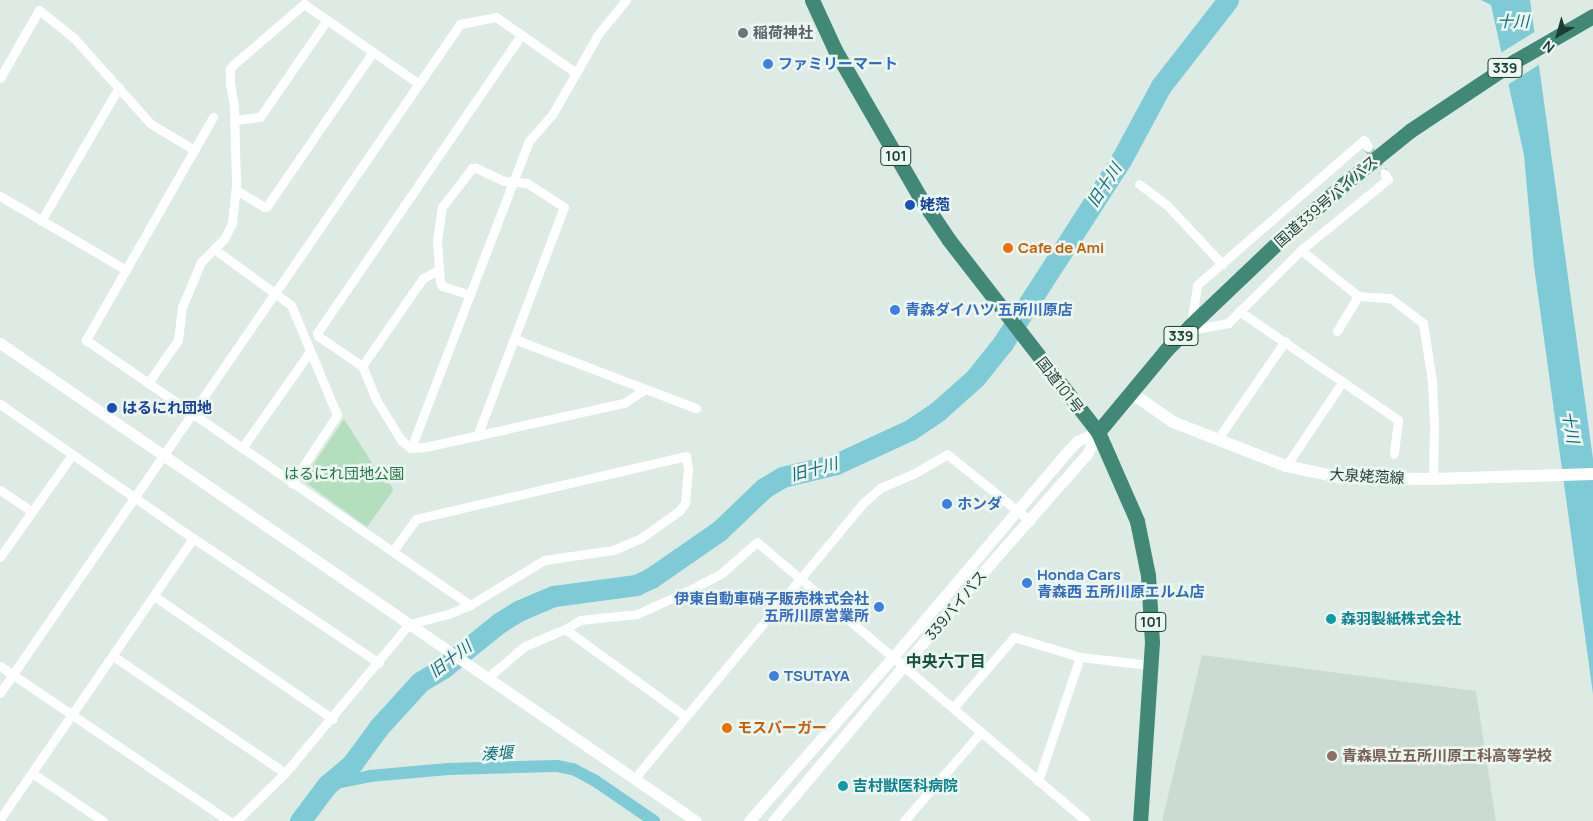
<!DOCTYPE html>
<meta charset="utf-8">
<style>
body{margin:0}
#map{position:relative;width:1593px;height:821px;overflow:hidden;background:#ddebe4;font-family:Manrope,"Noto Sans JP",sans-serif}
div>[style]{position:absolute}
.built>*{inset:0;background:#cbdbd3}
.green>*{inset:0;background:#b3dfbe}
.water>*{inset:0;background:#7ecad7}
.pier>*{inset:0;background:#ddebe4}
.canal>*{height:12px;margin:-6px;padding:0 6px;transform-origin:6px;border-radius:6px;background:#7ecad7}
.river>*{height:21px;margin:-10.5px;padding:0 10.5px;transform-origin:10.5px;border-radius:10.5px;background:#7ecad7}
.minor-tunnel>*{height:9px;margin-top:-4.5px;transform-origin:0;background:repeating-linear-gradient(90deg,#b7c8c1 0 9px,transparent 0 13.5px)}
.minor>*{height:9px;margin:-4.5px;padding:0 4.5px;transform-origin:4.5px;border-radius:4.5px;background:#fff}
.tertiary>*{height:11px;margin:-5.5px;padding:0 5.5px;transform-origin:5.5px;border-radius:5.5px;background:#fff}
.secondary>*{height:12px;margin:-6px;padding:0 6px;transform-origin:6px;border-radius:6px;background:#fff}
.trunk>*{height:15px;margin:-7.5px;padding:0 7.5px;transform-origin:7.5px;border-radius:7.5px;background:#418877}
.dots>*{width:14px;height:14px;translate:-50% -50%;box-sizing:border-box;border:2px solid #edf7f2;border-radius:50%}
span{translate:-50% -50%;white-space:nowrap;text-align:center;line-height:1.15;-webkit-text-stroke:5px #edf7f2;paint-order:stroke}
.shield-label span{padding:1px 4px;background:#edf7f2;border:1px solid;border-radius:4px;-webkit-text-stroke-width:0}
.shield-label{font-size:14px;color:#1d3c33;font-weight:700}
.worship-label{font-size:15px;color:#5b616d;font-weight:700}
.left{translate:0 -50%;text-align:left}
.shop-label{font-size:15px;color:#366cbe;font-weight:700}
.right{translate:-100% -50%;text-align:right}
.street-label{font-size:15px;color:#1d3c33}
.transit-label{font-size:15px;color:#164399;font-weight:700}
.food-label{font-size:15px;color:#c56008;font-weight:700}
.park-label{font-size:15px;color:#237643}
.culture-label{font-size:15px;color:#0d838f;font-weight:700}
.education-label{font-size:15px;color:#785e54;font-weight:700}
.water-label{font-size:16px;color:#126c7d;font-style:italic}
.neighbourhood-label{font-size:16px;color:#174f41;font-weight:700}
.north{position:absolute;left:1533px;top:10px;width:50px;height:50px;-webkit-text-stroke:4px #edf7f2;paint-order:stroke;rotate:218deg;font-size:14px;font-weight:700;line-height:20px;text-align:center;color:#1d3c33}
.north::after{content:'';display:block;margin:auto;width:18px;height:22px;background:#1d3c33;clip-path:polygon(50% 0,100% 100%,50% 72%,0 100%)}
</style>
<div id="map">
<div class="built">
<i style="clip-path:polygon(1202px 655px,1476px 691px,1496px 821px,1162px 821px)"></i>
</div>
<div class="green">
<i style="clip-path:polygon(344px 419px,381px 477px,392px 486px,393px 491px,367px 527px,306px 483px,304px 478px)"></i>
</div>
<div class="water">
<i style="clip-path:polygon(1481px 0,1530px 0,1593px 459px,1593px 694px,1534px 266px,1524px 155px,1491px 5px)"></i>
</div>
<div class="pier">
<i style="clip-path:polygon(1536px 31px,1540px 64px,1506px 86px,1499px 54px)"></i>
</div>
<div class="canal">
<i style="left:327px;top:785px;width:44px;rotate:-11.8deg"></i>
<i style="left:370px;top:776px;width:78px;rotate:-5.1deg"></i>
<i style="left:448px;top:769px;width:109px;rotate:-1.6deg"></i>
<i style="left:557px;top:766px;width:16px;rotate:11deg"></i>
<i style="left:573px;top:769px;width:24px;rotate:28deg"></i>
<i style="left:594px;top:780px;width:73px;rotate:34.3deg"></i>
</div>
<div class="river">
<i style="left:300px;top:821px;width:45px;rotate:-53.1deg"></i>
<i style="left:327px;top:785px;width:33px;rotate:-40deg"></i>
<i style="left:352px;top:764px;width:46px;rotate:-53.9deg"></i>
<i style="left:379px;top:727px;width:61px;rotate:-47.7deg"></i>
<i style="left:420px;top:682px;width:27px;rotate:-31deg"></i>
<i style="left:443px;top:668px;width:72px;rotate:-38.8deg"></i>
<i style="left:499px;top:623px;width:22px;rotate:-32deg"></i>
<i style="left:518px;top:611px;width:39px;rotate:-23deg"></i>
<i style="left:554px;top:596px;width:83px;rotate:-7.6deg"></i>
<i style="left:636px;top:585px;width:17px;rotate:-25deg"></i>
<i style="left:651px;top:578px;width:83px;rotate:-34.7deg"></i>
<i style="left:719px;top:531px;width:62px;rotate:-43.7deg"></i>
<i style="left:764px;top:488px;width:21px;rotate:-31deg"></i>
<i style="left:782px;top:477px;width:56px;rotate:-13.5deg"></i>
<i style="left:836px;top:464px;width:81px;rotate:-24.7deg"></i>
<i style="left:910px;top:430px;width:34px;rotate:-34deg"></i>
<i style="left:938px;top:411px;width:50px;rotate:-41.7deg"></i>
<i style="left:975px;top:378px;width:45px;rotate:-51.3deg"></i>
<i style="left:1003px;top:343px;width:218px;rotate:-57.2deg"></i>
<i style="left:1121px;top:160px;width:84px;rotate:-61.6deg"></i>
<i style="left:1161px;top:86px;width:109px;rotate:-52.1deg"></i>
</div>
<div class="minor-tunnel">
<i style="left:1368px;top:147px;width:31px;rotate:58deg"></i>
</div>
<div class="minor">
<i style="left:0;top:78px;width:78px;rotate:-60.2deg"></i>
<i style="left:39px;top:10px;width:45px;rotate:38.7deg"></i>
<i style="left:74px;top:38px;width:115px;rotate:48.2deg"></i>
<i style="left:151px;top:124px;width:49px;rotate:30.8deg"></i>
<i style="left:213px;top:117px;width:257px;rotate:119.7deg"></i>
<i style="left:86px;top:340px;width:467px;rotate:34.6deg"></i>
<i style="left:234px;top:120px;width:26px;rotate:-7deg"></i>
<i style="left:260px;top:117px;width:118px;rotate:-55.4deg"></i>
<i style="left:1139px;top:184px;width:35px;rotate:37deg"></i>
<i style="left:1167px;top:205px;width:81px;rotate:47deg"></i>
<i style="left:236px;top:190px;width:33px;rotate:31deg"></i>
<i style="left:264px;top:207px;width:3px;rotate:-18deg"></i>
<i style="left:267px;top:206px;width:187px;rotate:-55.5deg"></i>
<i style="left:0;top:196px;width:146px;rotate:30.4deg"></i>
<i style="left:41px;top:221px;width:155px;rotate:-59.8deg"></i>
<i style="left:214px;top:249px;width:95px;rotate:36deg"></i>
<i style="left:291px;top:305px;width:119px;rotate:67.3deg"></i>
<i style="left:337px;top:415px;width:82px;rotate:123.5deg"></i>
<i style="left:1301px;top:250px;width:73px;rotate:38.9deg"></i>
<i style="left:1358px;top:296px;width:32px;rotate:4deg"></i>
<i style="left:1390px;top:298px;width:41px;rotate:37.1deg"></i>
<i style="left:1423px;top:323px;width:59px;rotate:81.2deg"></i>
<i style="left:1432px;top:381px;width:43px;rotate:87.3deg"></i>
<i style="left:1434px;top:424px;width:55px;rotate:91deg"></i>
<i style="left:437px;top:271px;width:16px;rotate:153deg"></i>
<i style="left:423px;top:278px;width:107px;rotate:124.7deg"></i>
<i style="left:362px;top:366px;width:38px;rotate:67deg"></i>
<i style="left:377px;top:401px;width:46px;rotate:58.4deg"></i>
<i style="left:401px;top:440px;width:13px;rotate:39deg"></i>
<i style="left:411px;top:448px;width:14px;rotate:-4deg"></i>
<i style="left:425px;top:447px;width:204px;rotate:-12.5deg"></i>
<i style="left:624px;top:403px;width:25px;rotate:-34deg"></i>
<i style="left:470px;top:295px;width:29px;rotate:-162deg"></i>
<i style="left:442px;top:286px;width:4px;rotate:-117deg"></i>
<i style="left:440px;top:282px;width:41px;rotate:-94.2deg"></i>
<i style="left:437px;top:241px;width:34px;rotate:-82deg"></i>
<i style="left:442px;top:207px;width:49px;rotate:-52.4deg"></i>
<i style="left:472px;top:168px;width:4px"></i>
<i style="left:476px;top:168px;width:31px;rotate:25deg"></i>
<i style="left:504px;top:181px;width:23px;rotate:5deg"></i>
<i style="left:527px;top:183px;width:44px;rotate:33deg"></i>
<i style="left:564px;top:207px;width:245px;rotate:110.8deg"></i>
<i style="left:1239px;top:311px;width:193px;rotate:34.4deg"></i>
<i style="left:1398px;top:420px;width:34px;rotate:97deg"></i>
<i style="left:1191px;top:324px;width:39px;rotate:-81deg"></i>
<i style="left:1197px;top:285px;width:221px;rotate:-41deg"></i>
<i style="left:1364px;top:140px;width:8px;rotate:60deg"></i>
<i style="left:1189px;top:330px;width:40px;rotate:-10deg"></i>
<i style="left:1228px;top:323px;width:103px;rotate:-45deg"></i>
<i style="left:1301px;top:250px;width:112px;rotate:-39.2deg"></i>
<i style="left:1388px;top:179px;width:7px;rotate:-124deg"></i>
<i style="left:1337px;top:331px;width:41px;rotate:-59deg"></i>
<i style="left:514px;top:339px;width:195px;rotate:20.8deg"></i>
<i style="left:362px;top:366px;width:53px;rotate:-145.7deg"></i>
<i style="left:318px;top:336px;width:3px;rotate:-108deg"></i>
<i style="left:317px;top:333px;width:361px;rotate:-55.6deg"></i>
<i style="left:148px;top:383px;width:52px;rotate:-55.1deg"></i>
<i style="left:178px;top:340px;width:33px;rotate:-83deg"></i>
<i style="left:182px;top:307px;width:49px;rotate:-67.1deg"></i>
<i style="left:201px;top:262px;width:33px;rotate:-45deg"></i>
<i style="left:224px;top:239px;width:18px;rotate:-63deg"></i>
<i style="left:232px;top:223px;width:39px;rotate:-84deg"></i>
<i style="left:236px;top:184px;width:78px;rotate:-91.5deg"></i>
<i style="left:234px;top:106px;width:23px;rotate:-100deg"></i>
<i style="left:230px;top:83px;width:14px;rotate:-90deg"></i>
<i style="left:230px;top:69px;width:5px;rotate:-53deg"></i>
<i style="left:233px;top:65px;width:94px;rotate:-40.7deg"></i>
<i style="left:304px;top:4px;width:140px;rotate:34.8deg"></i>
<i style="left:0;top:404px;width:235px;rotate:34.8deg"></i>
<i style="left:193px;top:538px;width:224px;rotate:33.9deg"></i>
<i style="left:1217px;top:440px;width:120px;rotate:-55.5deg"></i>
<i style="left:242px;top:448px;width:116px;rotate:-54.8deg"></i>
<i style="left:411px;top:448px;width:329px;rotate:-69deg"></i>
<i style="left:529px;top:141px;width:35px;rotate:-49deg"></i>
<i style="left:552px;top:115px;width:95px;rotate:-60.2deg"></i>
<i style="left:599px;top:33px;width:43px;rotate:-50.7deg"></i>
<i style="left:1286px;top:466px;width:102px;rotate:-56.2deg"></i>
<i style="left:0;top:490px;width:37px;rotate:34deg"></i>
<i style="left:0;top:557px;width:125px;rotate:-54.8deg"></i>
<i style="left:154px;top:596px;width:217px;rotate:34.5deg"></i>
<i style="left:113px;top:656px;width:208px;rotate:34.2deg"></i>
<i style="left:0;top:666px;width:277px;rotate:34.1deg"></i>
<i style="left:487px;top:678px;width:50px;rotate:-40.1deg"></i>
<i style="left:525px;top:646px;width:43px;rotate:-23deg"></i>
<i style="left:0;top:693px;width:812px;rotate:-55.49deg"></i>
<i style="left:460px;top:24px;width:37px;rotate:-11deg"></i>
<i style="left:496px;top:17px;width:98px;rotate:35deg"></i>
<i style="left:953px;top:708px;width:94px;rotate:-49.3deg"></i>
<i style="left:1014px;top:637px;width:69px;rotate:16.9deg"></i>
<i style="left:1080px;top:657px;width:70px;rotate:6.5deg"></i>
<i style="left:685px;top:716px;width:148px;rotate:-144.1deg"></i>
<i style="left:565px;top:629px;width:17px;rotate:-31deg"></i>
<i style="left:580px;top:620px;width:57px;rotate:-6deg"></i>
<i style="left:637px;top:614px;width:56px;rotate:-24.3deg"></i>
<i style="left:688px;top:591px;width:40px;rotate:-28deg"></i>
<i style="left:723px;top:572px;width:45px;rotate:-41.4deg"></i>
<i style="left:757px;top:542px;width:431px;rotate:40.3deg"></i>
<i style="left:32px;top:773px;width:86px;rotate:34.1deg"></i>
<i style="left:634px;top:779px;width:359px;rotate:-50.3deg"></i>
<i style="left:863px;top:503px;width:23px;rotate:-41deg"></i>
<i style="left:880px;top:488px;width:36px;rotate:-23deg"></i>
<i style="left:913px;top:474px;width:39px;rotate:-30deg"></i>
<i style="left:947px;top:454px;width:107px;rotate:38.9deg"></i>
<i style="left:1038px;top:781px;width:131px;rotate:-71.3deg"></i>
<i style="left:0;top:819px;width:341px;rotate:-55.5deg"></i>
<i style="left:236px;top:821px;width:69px;rotate:-44.4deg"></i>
<i style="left:285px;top:773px;width:194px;rotate:-50.2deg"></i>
<i style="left:409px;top:624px;width:40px;rotate:-14.4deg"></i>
<i style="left:448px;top:614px;width:24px;rotate:-22deg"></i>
<i style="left:470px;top:605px;width:87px;rotate:-31.3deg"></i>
<i style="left:544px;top:560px;width:70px;rotate:-8.2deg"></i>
<i style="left:613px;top:550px;width:30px;rotate:-23deg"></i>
<i style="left:641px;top:538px;width:47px;rotate:-35.4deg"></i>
<i style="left:679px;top:511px;width:10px;rotate:-53deg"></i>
<i style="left:685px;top:503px;width:34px;rotate:-85deg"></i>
<i style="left:688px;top:469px;width:13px;rotate:-99deg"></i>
<i style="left:686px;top:456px;width:277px;rotate:166.9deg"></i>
<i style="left:416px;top:519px;width:39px;rotate:126deg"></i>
<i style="left:904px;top:821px;width:118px;rotate:-49.1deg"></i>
</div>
<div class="tertiary">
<i style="left:0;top:343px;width:844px;rotate:34.48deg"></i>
<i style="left:749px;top:821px;width:218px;rotate:-48.7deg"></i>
<i style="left:893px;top:657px;width:270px;rotate:-49.7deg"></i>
<i style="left:1068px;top:451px;width:13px;rotate:-48deg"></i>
<i style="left:1077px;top:441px;width:23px;rotate:-23deg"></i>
<i style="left:773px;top:821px;width:326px;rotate:-49.9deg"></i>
<i style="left:983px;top:572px;width:157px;rotate:-48.6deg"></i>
<i style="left:1087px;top:454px;width:25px;rotate:-63deg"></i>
</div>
<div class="secondary">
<i style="left:1130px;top:392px;width:52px;rotate:34.9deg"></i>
<i style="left:1173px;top:422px;width:121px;rotate:21.3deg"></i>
<i style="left:1286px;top:466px;width:58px;rotate:11.9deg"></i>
<i style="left:1343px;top:478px;width:90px;rotate:0.6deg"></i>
<i style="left:1433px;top:479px;width:160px;rotate:-1.8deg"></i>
</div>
<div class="trunk">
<i style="left:812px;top:0;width:55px;rotate:65.3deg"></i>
<i style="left:835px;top:50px;width:170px;rotate:60deg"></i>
<i style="left:920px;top:197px;width:52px;rotate:56deg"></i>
<i style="left:949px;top:240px;width:243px;rotate:52.2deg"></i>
<i style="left:1098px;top:432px;width:97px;rotate:66.3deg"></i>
<i style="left:1137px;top:521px;width:55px;rotate:78.5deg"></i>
<i style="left:1148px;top:575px;width:67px;rotate:86.6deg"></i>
<i style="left:1152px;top:642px;width:179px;rotate:93.8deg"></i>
<i style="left:1098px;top:432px;width:107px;rotate:-50.3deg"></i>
<i style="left:1166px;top:350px;width:34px;rotate:-45deg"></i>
<i style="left:1190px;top:326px;width:141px;rotate:-43.6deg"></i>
<i style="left:1292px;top:229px;width:69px;rotate:-40.9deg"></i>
<i style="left:1344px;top:184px;width:86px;rotate:-38.9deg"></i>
<i style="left:1411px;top:130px;width:125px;rotate:-33.6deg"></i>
<i style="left:1515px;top:61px;width:90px;rotate:-30deg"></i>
</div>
<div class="dots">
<i style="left:743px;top:33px;background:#6b7280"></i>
<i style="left:768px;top:64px;background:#3f7fe0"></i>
<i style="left:910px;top:205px;background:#1a4fb4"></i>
<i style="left:1008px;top:248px;background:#e8710a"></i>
<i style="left:895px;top:310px;background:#3f7fe0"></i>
<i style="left:112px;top:408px;background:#1a4fb4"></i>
<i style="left:947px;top:504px;background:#3f7fe0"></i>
<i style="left:1027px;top:583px;background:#3f7fe0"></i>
<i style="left:879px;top:607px;background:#3f7fe0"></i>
<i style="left:1331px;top:619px;background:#0f9aa8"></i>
<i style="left:774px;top:676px;background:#3f7fe0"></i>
<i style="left:727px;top:728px;background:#e8710a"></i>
<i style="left:1332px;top:756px;background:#8d6e63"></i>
<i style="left:843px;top:786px;background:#0f9aa8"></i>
</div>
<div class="shield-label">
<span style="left:1505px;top:68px">339</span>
<span style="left:896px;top:156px">101</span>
<span style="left:1181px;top:336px">339</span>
<span style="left:1151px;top:622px">101</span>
</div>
<div class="worship-label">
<span class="left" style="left:753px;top:33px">稲荷神社</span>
</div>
<div class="shop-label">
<span class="left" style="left:778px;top:64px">ファミリーマート</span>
<span class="left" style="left:905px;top:310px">青森ダイハツ 五所川原店</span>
<span class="left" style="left:957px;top:504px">ホンダ</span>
<span class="left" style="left:1037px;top:583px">Honda Cars<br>青森西 五所川原エルム店</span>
<span class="right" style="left:869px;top:607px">伊東自動車硝子販売株式会社<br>五所川原営業所</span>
<span class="left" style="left:784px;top:676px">TSUTAYA</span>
</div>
<div class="street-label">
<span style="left:1326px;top:201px;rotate:-41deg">国道339号バイパス</span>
<span style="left:1060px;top:385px;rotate:52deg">国道101号</span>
<span style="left:1367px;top:476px;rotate:3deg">大泉姥萢線</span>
<span style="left:956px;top:605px;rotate:-50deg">339バイパス</span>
</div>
<div class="transit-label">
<span class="left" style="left:920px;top:205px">姥萢</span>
<span class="left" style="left:122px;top:408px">はるにれ団地</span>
</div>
<div class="food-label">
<span class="left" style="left:1018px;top:248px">Cafe de Ami</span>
<span class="left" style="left:737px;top:728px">モスバーガー</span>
</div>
<div class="park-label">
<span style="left:344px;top:474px">はるにれ団地公園</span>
</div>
<div class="culture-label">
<span class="left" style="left:1341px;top:619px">森羽製紙株式会社</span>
<span class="left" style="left:853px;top:786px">吉村獣医科病院</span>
</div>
<div class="education-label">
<span class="left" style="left:1342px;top:756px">青森県立五所川原工科高等学校</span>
</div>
<div class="water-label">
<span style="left:1513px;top:21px">十川</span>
<span style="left:1104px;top:185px;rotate:-57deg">旧十川</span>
<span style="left:1571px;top:427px;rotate:80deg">十川</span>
<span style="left:814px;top:469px;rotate:-15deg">旧十川</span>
<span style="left:450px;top:659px;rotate:-37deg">旧十川</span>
<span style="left:497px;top:753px;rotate:-3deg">湊堰</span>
</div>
<div class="neighbourhood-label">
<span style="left:946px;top:661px">中央六丁目</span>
</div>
<div class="north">N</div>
</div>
